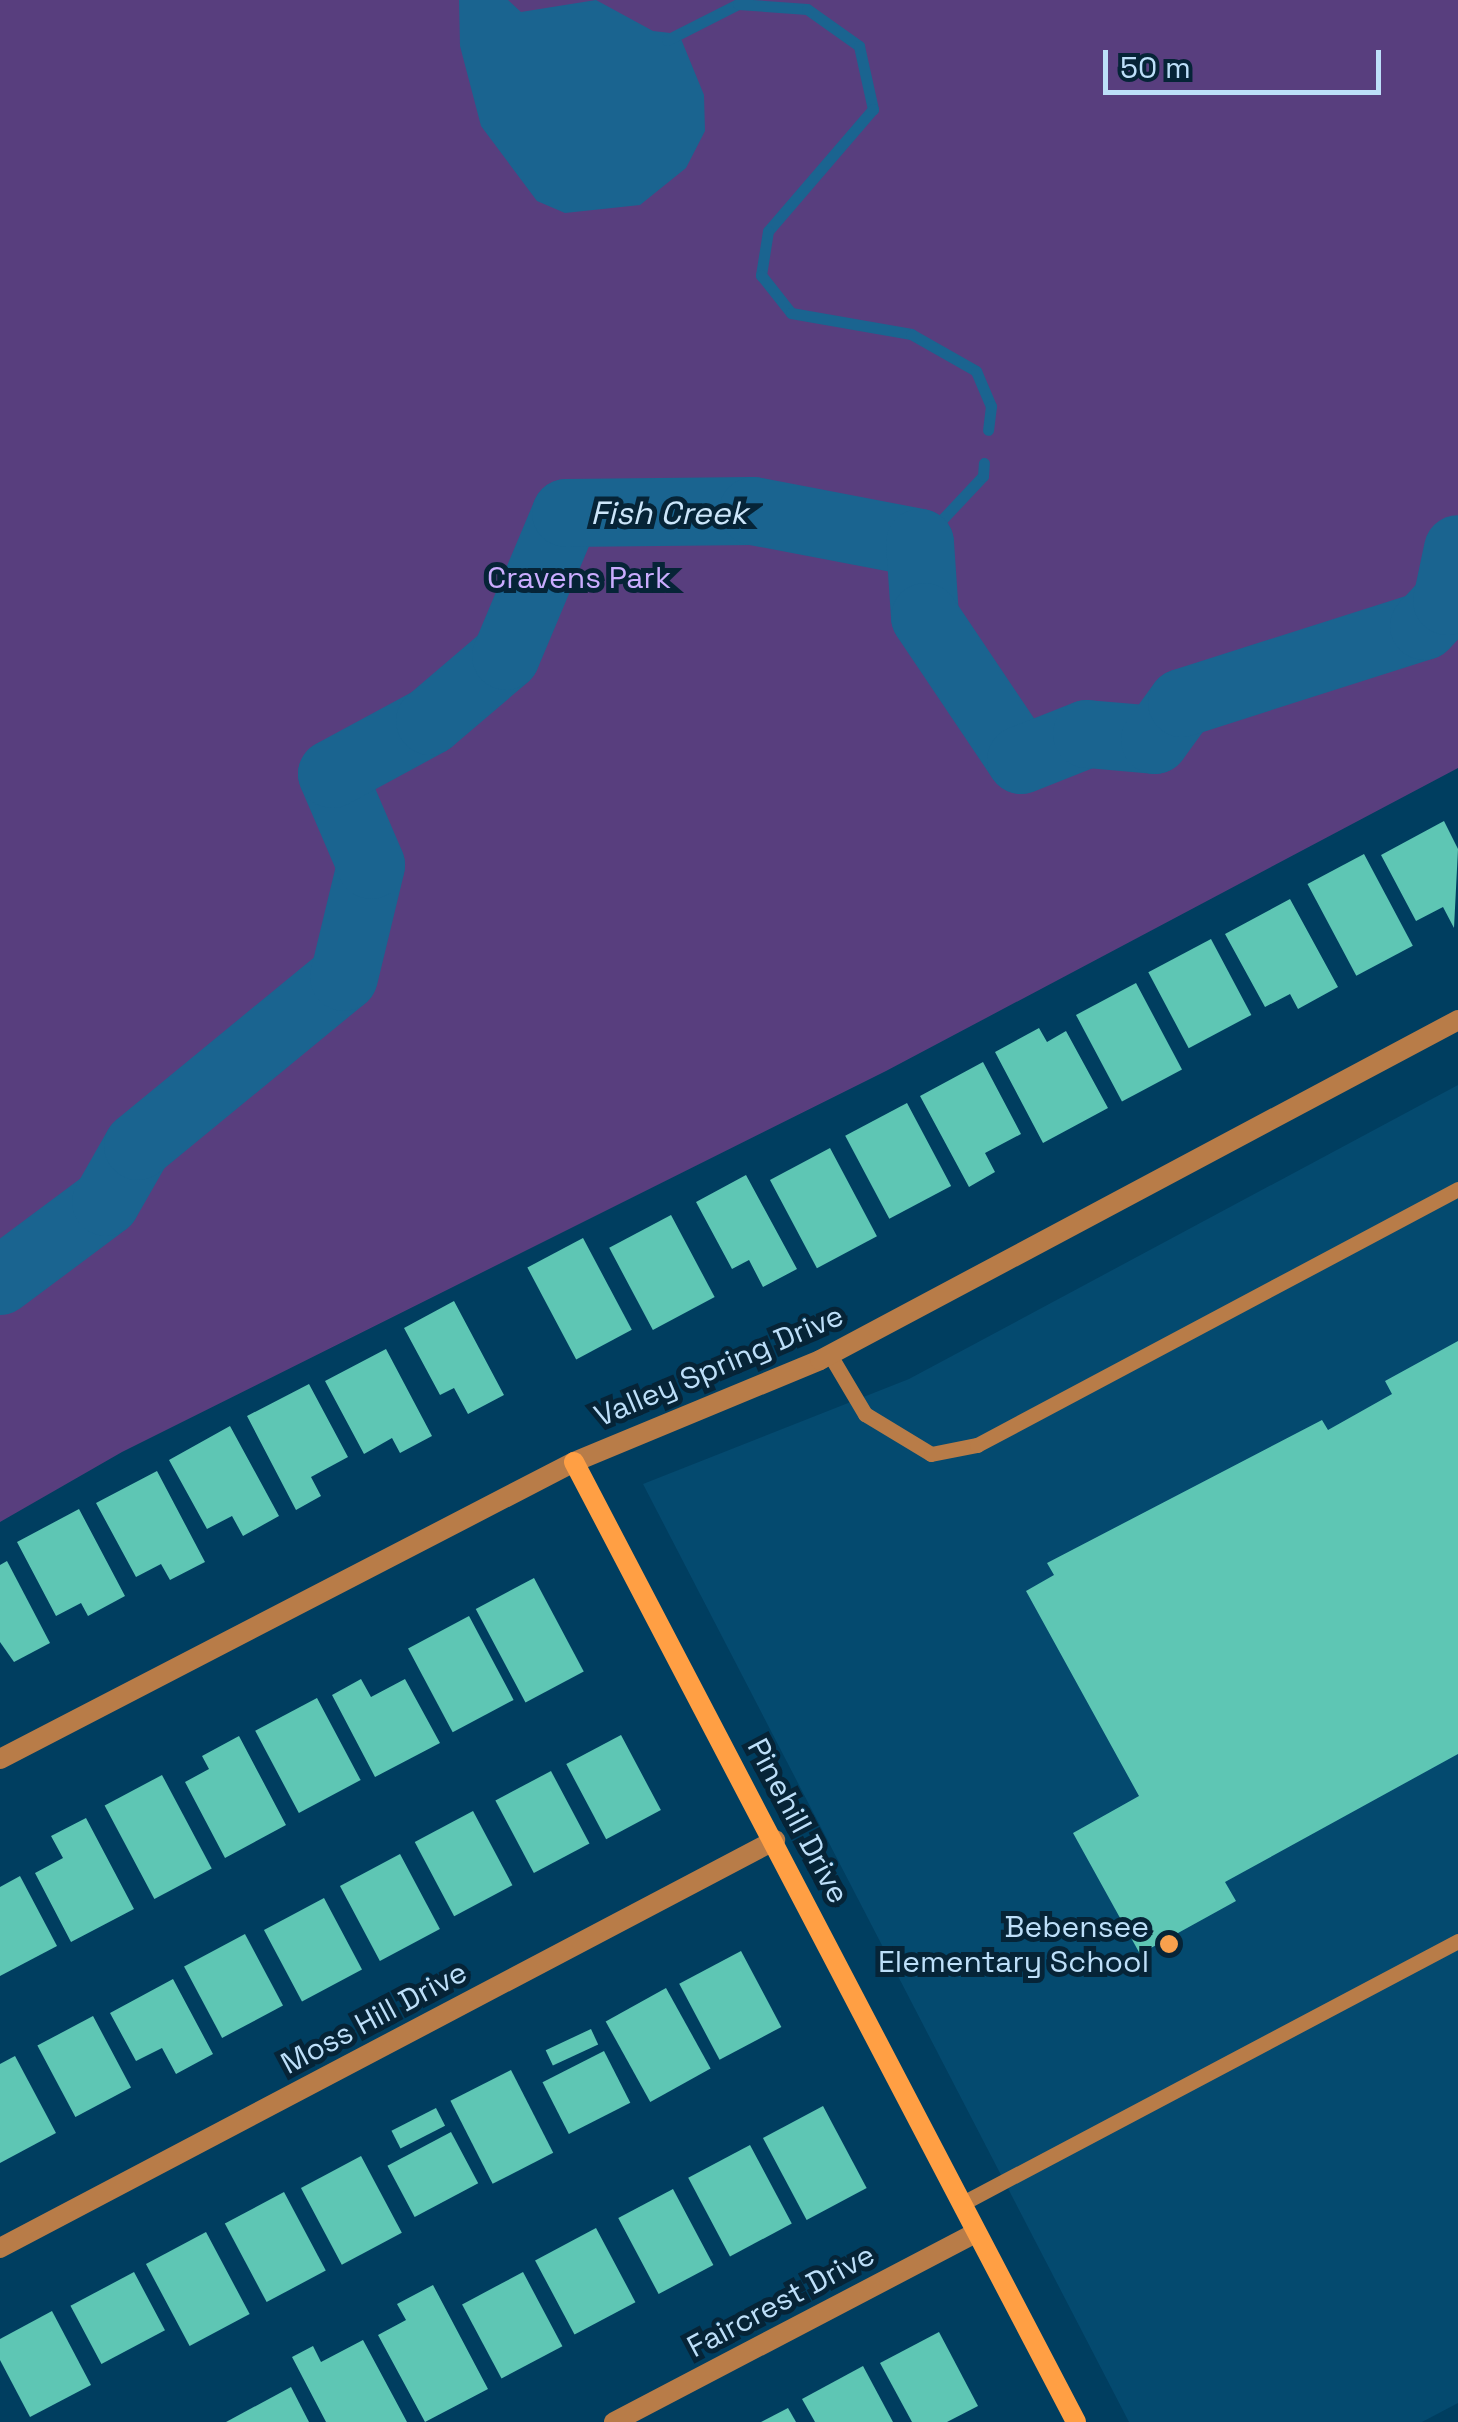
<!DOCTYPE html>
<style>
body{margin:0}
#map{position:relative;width:1458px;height:2422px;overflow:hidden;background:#003e60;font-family:"Space Grotesk",sans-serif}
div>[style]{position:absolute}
.built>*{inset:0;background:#044a6f}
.green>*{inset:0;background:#583e7e}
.water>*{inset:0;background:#1a6490}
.stream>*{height:11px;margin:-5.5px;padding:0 5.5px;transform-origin:5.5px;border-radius:5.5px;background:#1a6490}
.river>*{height:68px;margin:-34px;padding:0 34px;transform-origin:34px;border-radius:34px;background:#1a6490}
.building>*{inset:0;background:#5ec6b4;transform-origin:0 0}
.lane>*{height:15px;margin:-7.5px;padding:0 7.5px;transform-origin:7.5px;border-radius:7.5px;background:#b87c48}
.street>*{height:20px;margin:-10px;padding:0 10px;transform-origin:10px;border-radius:10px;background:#b87c48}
.secondary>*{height:20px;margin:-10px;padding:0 10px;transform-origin:10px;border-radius:10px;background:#ff9f44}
.dots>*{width:28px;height:28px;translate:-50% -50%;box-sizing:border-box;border:5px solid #062437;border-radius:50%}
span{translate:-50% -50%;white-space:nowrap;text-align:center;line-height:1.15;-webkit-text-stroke:10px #062437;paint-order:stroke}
.park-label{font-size:30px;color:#caacfe}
.street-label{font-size:30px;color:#bddff9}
.poi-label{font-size:30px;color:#bddff9}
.right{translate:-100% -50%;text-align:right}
.water-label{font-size:32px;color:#cce6fa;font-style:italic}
.scale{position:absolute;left:1103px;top:50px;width:278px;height:45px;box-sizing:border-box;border:5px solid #bddff9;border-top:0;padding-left:12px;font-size:30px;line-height:35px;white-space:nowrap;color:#bddff9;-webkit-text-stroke:8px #062437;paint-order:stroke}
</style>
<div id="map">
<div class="built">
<i style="clip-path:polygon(1458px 1085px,1458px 2403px,1422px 2422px,1129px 2422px,643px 1484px,909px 1379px)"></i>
</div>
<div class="green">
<i style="clip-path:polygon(0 0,1458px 0,1458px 768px,886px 1071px,122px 1452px,0 1522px)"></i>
</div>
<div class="water">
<i style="clip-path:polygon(459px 0,508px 0,521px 12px,596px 0,653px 31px,679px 34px,704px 95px,705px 131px,686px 168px,640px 205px,565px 213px,537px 201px,481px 126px,460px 46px)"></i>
</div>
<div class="stream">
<i style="left:667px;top:40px;width:80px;rotate:-26.9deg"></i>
<i style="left:738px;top:4px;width:69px;rotate:4.1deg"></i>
<i style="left:807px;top:9px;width:64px;rotate:35.4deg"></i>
<i style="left:859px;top:46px;width:65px;rotate:77.5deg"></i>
<i style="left:873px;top:109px;width:161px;rotate:130.7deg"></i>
<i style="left:768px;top:231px;width:45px;rotate:99deg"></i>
<i style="left:761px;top:275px;width:48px;rotate:51.7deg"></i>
<i style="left:791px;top:313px;width:122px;rotate:9.9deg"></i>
<i style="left:911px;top:334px;width:75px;rotate:29.6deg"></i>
<i style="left:976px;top:371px;width:38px;rotate:67deg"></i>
<i style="left:991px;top:406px;width:24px;rotate:97deg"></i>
<i style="left:920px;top:543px;width:92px;rotate:-46.8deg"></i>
<i style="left:983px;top:476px;width:13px;rotate:-86deg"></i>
</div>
<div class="river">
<i style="left:0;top:1281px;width:132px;rotate:-36.7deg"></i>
<i style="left:106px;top:1202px;width:64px;rotate:-60.3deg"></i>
<i style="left:138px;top:1146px;width:266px;rotate:-39.4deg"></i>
<i style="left:344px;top:977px;width:115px;rotate:-76.4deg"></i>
<i style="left:371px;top:865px;width:99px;rotate:-113.2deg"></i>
<i style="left:332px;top:774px;width:111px;rotate:-28.4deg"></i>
<i style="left:430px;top:721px;width:100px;rotate:-40.5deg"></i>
<i style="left:506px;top:656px;width:155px;rotate:-67.2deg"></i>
<i style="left:566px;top:513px;width:187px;rotate:-0.6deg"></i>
<i style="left:753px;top:511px;width:170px;rotate:10.8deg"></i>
<i style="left:920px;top:543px;width:74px;rotate:86.1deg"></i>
<i style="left:925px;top:617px;width:172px;rotate:56.1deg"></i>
<i style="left:1021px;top:760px;width:71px;rotate:-21.5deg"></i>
<i style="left:1087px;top:734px;width:68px;rotate:5deg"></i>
<i style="left:1155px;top:740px;width:46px;rotate:-53.9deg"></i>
<i style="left:1182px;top:703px;width:254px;rotate:-17.7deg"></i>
<i style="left:1424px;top:626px;width:34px;rotate:-47deg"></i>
<i style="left:1447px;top:601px;width:53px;rotate:-78.1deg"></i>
</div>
<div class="building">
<i style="clip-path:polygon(1444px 821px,1458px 849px,1454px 928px,1443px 907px,1416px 921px,1381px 855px)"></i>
<i style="left:1364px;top:854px;width:104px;height:64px;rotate:62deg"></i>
<i style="clip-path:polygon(1290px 899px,1338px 987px,1298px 1009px,1290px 994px,1265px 1007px,1225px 934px)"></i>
<i style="left:1211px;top:939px;width:86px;height:71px;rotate:62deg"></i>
<i style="left:1136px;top:983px;width:98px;height:68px;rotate:62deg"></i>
<i style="clip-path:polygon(1039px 1028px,1047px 1042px,1066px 1031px,1108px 1108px,1043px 1143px,995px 1052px)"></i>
<i style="clip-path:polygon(983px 1062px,1021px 1134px,985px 1153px,995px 1172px,969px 1187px,920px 1096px)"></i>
<i style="left:907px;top:1103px;width:94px;height:70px;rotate:62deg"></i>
<i style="left:830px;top:1148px;width:100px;height:68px;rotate:62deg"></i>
<i style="clip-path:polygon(746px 1175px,797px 1269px,763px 1287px,749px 1260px,732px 1269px,696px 1202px)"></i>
<i style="left:671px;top:1215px;width:93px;height:70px;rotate:62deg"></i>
<i style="left:583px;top:1238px;width:104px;height:63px;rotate:62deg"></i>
<i style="clip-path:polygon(454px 1301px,504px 1395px,468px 1414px,454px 1388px,440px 1395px,404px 1328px)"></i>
<i style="clip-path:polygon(1458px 1341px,1458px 1754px,1225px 1882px,1236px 1901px,1140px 1954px,1073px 1833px,1139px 1796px,1026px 1591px,1054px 1575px,1047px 1563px,1322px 1420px,1328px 1430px,1392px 1394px,1385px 1381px)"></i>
<i style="clip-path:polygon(386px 1349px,432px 1436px,400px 1453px,392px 1438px,364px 1454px,325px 1381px)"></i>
<i style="clip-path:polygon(309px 1384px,348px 1457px,311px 1477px,321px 1496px,296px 1510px,247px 1416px)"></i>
<i style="clip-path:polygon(230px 1426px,279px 1516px,243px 1536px,232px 1516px,207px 1529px,169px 1460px)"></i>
<i style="clip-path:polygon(157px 1471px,205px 1562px,170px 1580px,161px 1564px,136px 1577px,96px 1503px)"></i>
<i style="clip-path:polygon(79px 1509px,125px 1596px,88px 1616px,81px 1603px,56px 1616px,17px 1542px)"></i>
<i style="clip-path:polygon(7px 1561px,50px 1643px,14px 1662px,0 1642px,0 1565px)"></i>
<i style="left:534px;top:1578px;width:106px;height:66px;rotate:62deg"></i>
<i style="left:469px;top:1616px;width:95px;height:69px;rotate:62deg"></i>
<i style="clip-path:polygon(361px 1679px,371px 1697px,405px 1679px,440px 1743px,375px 1777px,332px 1695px)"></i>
<i style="left:317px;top:1698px;width:93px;height:70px;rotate:62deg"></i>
<i style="left:621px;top:1735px;width:85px;height:62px;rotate:62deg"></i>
<i style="clip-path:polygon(239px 1736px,286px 1825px,225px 1858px,185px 1782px,209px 1769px,202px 1756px)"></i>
<i style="left:551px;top:1771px;width:82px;height:63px;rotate:62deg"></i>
<i style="left:162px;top:1775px;width:106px;height:65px;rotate:62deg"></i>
<i style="left:473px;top:1811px;width:84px;height:66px;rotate:62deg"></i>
<i style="clip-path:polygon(86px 1818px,134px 1909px,71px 1942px,35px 1873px,63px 1858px,51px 1836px)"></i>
<i style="left:400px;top:1854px;width:85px;height:68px;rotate:62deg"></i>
<i style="clip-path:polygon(20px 1876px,57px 1946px,0 1976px,0 1887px)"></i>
<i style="left:324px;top:1898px;width:81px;height:68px;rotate:62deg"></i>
<i style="left:245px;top:1934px;width:81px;height:69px;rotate:62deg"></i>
<i style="left:741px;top:1951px;width:86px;height:70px;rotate:62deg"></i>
<i style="clip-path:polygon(173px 1979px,213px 2054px,176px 2074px,162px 2048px,136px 2061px,110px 2013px)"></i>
<i style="left:666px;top:1988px;width:92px;height:69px;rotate:61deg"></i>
<i style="left:93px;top:2016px;width:81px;height:63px;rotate:62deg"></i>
<i style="left:591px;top:2029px;width:17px;height:50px;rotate:65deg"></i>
<i style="left:604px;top:2051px;width:58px;height:69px;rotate:63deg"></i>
<i style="clip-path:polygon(15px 2056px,56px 2133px,0 2163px,0 2064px)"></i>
<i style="left:511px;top:2070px;width:93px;height:68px;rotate:63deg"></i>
<i style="left:823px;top:2106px;width:93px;height:68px;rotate:62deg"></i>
<i style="left:436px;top:2108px;width:20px;height:50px;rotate:63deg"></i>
<i style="left:451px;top:2132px;width:58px;height:72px;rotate:62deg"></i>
<i style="left:750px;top:2145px;width:89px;height:70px;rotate:62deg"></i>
<i style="left:361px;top:2156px;width:87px;height:68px;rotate:62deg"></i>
<i style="left:673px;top:2189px;width:86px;height:62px;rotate:62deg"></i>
<i style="left:284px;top:2192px;width:89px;height:67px;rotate:62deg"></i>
<i style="left:596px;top:2228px;width:84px;height:69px;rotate:62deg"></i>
<i style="left:206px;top:2232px;width:93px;height:68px;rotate:62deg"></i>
<i style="left:134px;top:2272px;width:66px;height:72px;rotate:62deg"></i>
<i style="left:523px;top:2272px;width:84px;height:69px;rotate:62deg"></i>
<i style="clip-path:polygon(433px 2285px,488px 2389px,425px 2422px,378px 2335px,406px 2320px,397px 2304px)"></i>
<i style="clip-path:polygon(52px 2311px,91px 2385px,30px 2417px,0 2360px,0 2339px)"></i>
<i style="clip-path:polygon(939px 2332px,978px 2406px,947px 2422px,912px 2422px,880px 2363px)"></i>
<i style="clip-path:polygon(363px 2340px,407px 2422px,326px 2422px,292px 2357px,313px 2346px,321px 2362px)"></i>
<i style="clip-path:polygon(863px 2366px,893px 2422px,815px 2422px,802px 2399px)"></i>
<i style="clip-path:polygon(291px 2387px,309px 2422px,226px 2422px)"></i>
<i style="clip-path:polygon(788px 2408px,796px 2422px,761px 2422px)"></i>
</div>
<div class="lane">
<i style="left:830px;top:1355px;width:69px;rotate:59.3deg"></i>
<i style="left:865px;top:1414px;width:77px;rotate:31.2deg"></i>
<i style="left:931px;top:1454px;width:47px;rotate:-11.1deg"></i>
<i style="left:977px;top:1445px;width:545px;rotate:-28.02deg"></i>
<i style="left:961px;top:2204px;width:562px;rotate:-27.89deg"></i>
</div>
<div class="street">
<i style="left:0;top:1759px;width:646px;rotate:-27.36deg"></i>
<i style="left:574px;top:1462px;width:266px;rotate:-22.5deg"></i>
<i style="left:820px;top:1360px;width:723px;rotate:-28.05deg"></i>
<i style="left:0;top:2248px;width:876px;rotate:-27.76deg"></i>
<i style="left:614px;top:2422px;width:408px;rotate:-27.6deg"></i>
</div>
<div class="secondary">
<i style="left:574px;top:1462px;width:1083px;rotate:62.39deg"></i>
</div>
<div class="dots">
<i style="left:1169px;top:1944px;background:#f9a04d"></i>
</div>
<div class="park-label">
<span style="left:579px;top:578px">Cravens Park</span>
</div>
<div class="street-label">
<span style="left:719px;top:1366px;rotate:-23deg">Valley Spring Drive</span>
<span style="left:798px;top:1821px;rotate:62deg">Pinehill Drive</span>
<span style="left:374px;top:2018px;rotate:-28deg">Moss Hill Drive</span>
<span style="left:781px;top:2301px;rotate:-28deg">Faircrest Drive</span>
</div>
<div class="poi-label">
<span class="right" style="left:1149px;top:1944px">Bebensee<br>Elementary School</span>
</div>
<div class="water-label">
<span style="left:669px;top:513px">Fish Creek</span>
</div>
<div class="scale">50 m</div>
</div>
